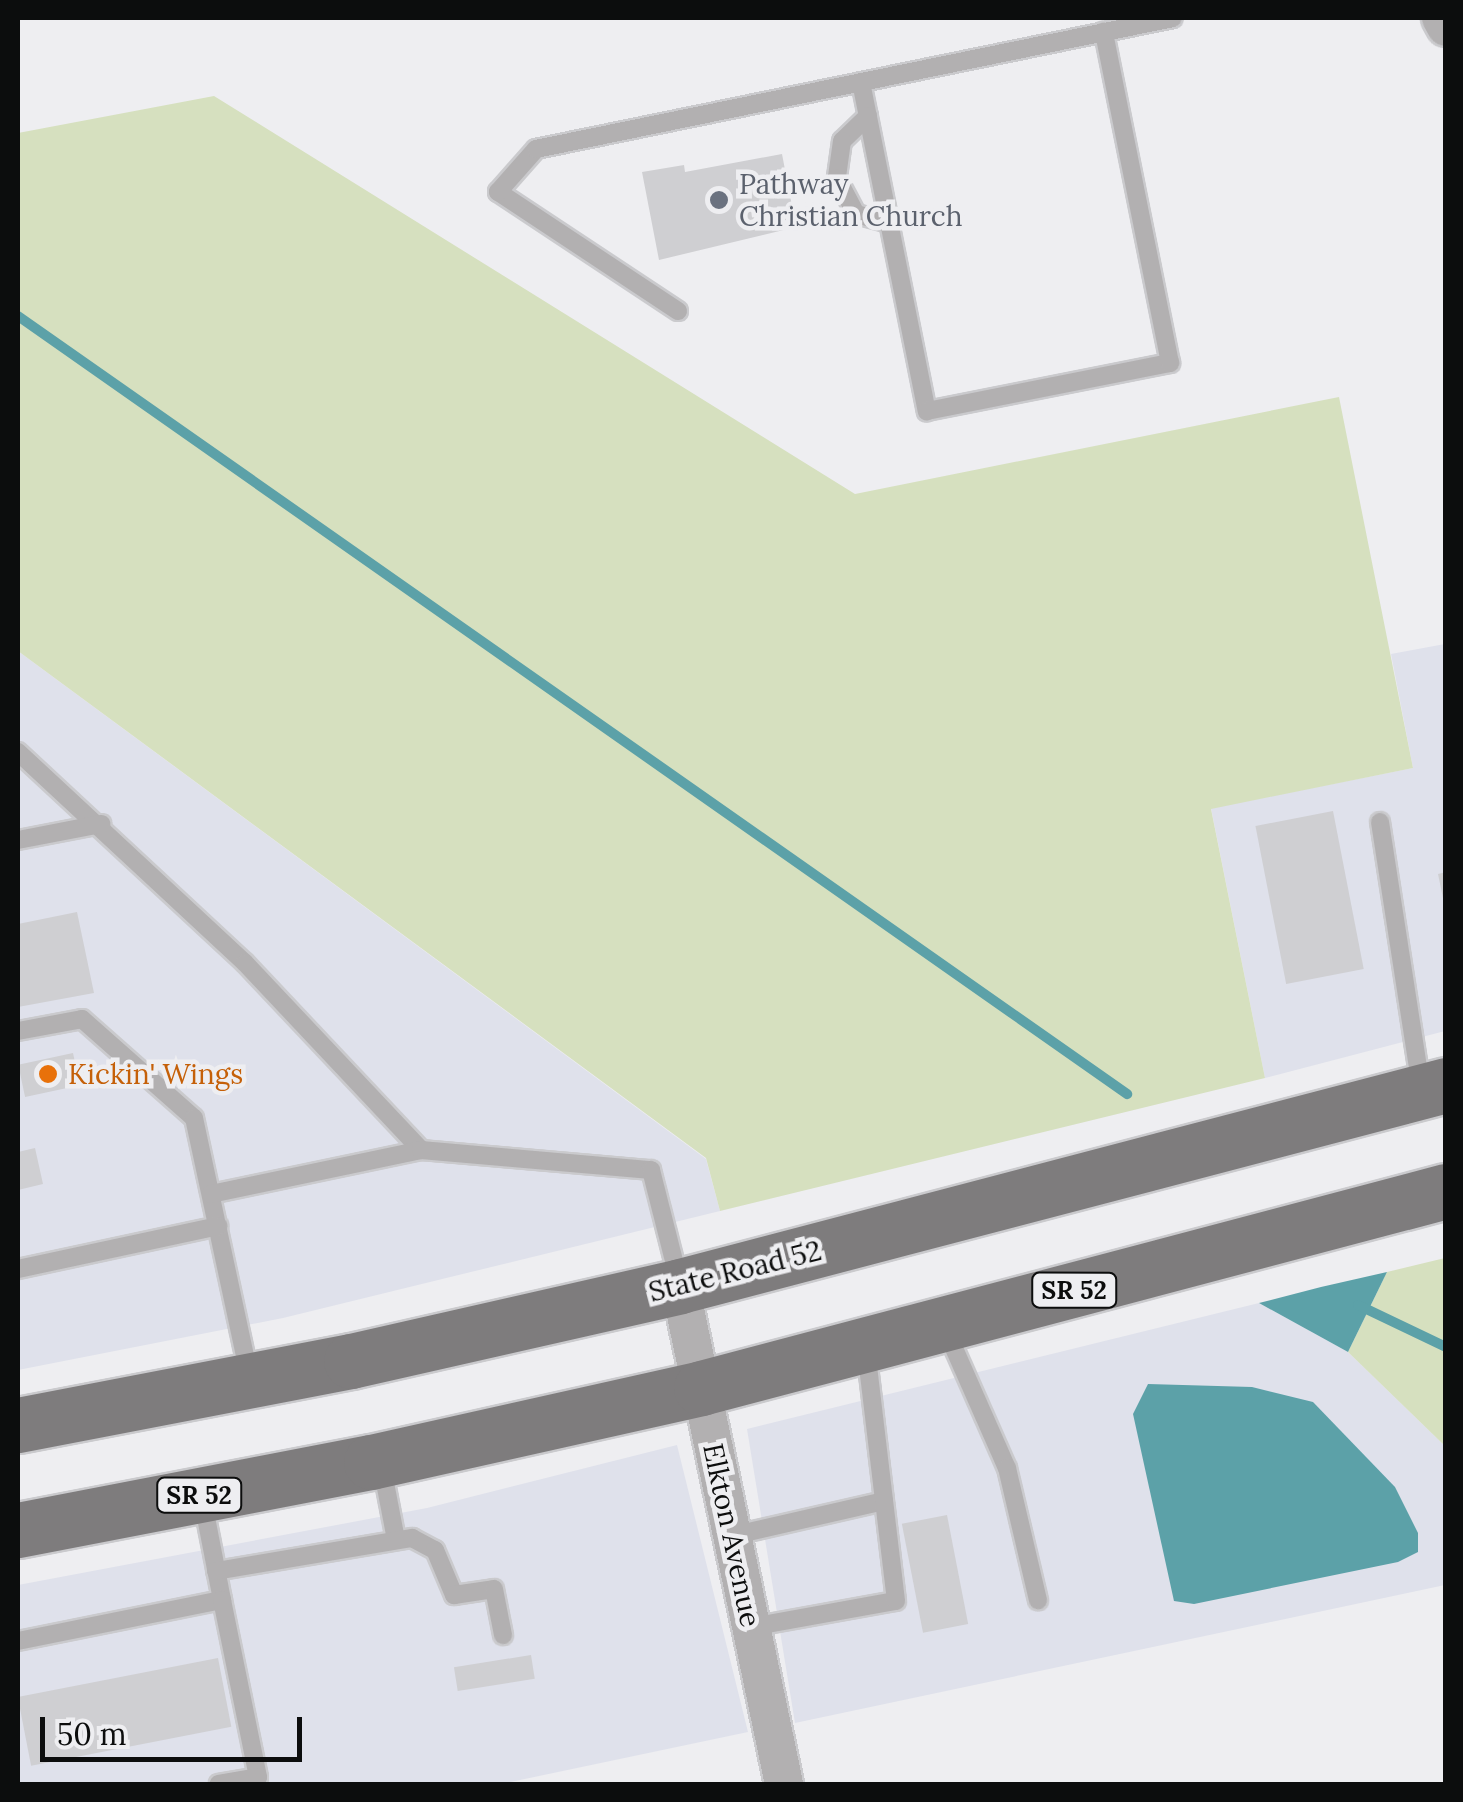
<!DOCTYPE html>
<style>
body{margin:0}
#map{position:relative;width:1463px;height:1802px;overflow:hidden;background:#eeeef1;font-family:Lora,serif}
div>[style]{position:absolute}
.built>*{inset:0;background:#dfe1eb}
.green>*{inset:0;background:#d6e0bf}
.water>*{inset:0;background:#5ca1a8}
.stream>*{height:10px;margin:-5px;padding:0 5px;transform-origin:5px;border-radius:5px;background:#5ca1a8}
.building>*{inset:0;background:#cfcfd2;transform-origin:0 0}
.roads{filter:drop-shadow(2px 0 #cacacd) drop-shadow(-2px 0 #cacacd) drop-shadow(0 2px #cacacd) drop-shadow(0 -2px #cacacd)}
.lane>*{height:18px;margin:-9px;padding:0 9px;transform-origin:9px;border-radius:9px;background:#b2b0b1}
.street>*{height:38px;margin:-19px;padding:0 19px;transform-origin:19px;border-radius:19px;background:#b2b0b1}
.primary>*{height:55px;margin:-27.5px;padding:0 27.5px;transform-origin:27.5px;border-radius:27.5px;background:#7e7c7d}
.dots>*{width:28px;height:28px;translate:-50% -50%;box-sizing:border-box;border:5px solid #eeeef1;border-radius:50%}
span{translate:-50% -50%;white-space:nowrap;text-align:center;line-height:1.15;-webkit-text-stroke:9px #eeeef1;paint-order:stroke}
.shield-label span{padding:2px 8px;background:#eeeef1;border:2px solid;border-radius:8px;-webkit-text-stroke-width:0}
.shield-label{font-size:25px;color:#0c0d0d;font-weight:700}
.worship-label{font-size:28px;color:#5b616d}
.left{translate:0 -50%;text-align:left}
.food-label{font-size:28px;color:#c56008}
.street-label{font-size:28px;color:#0c0d0d}
.frame{position:absolute;inset:0;border:20px solid #0c0d0d;pointer-events:none}
.scale{position:absolute;left:40px;top:1717px;width:262px;height:45px;box-sizing:border-box;border:5px solid #0c0d0d;border-top:0;padding-left:12px;font-size:30px;line-height:35px;white-space:nowrap;color:#0c0d0d;-webkit-text-stroke:8px #eeeef1;paint-order:stroke}
</style>
<div id="map">
<div class="built">
<i style="clip-path:polygon(1445px 644px,1445px 1031px,1265px 1078px,1211px 808px,1413px 768px,1391px 654px)"></i>
<i style="clip-path:polygon(18px 651px,706px 1159px,720px 1211px,283px 1318px,18px 1370px)"></i>
<i style="clip-path:polygon(1259px 1303px,1348px 1352px,1445px 1446px,1445px 1585px,795px 1723px,747px 1429px)"></i>
<i style="clip-path:polygon(677px 1445px,748px 1732px,501px 1784px,18px 1784px,18px 1585px,427px 1508px)"></i>
</div>
<div class="green">
<i style="clip-path:polygon(214px 96px,855px 494px,1339px 397px,1413px 768px,1211px 809px,1265px 1078px,720px 1211px,706px 1158px,18px 651px,18px 133px)"></i>
<i style="clip-path:polygon(1445px 1258px,1445px 1446px,1348px 1352px,1387px 1272px)"></i>
</div>
<div class="water">
<i style="clip-path:polygon(1387px 1272px,1348px 1352px,1259px 1303px,1321px 1287px)"></i>
<i style="clip-path:polygon(1148px 1384px,1252px 1387px,1313px 1402px,1395px 1487px,1418px 1533px,1418px 1552px,1398px 1562px,1194px 1604px,1174px 1601px,1133px 1414px)"></i>
</div>
<div class="stream">
<i style="left:18px;top:316px;width:1355px;rotate:35.05deg"></i>
<i style="left:1358px;top:1305px;width:98px;rotate:25.5deg"></i>
</div>
<div class="building">
<i style="clip-path:polygon(782px 154px,796px 227px,659px 260px,642px 172px,684px 165px,685px 172px)"></i>
<i style="left:1333px;top:811px;width:161px;height:79px;rotate:79deg"></i>
<i style="clip-path:polygon(1446px 872px,1446px 902px,1444px 903px,1438px 874px)"></i>
<i style="clip-path:polygon(77px 912px,94px 993px,18px 1007px,18px 924px)"></i>
<i style="left:73px;top:1053px;width:33px;height:56px;rotate:78deg"></i>
<i style="clip-path:polygon(35px 1148px,43px 1184px,18px 1190px,18px 1152px)"></i>
<i style="left:947px;top:1515px;width:111px;height:46px;rotate:79deg"></i>
<i style="left:531px;top:1655px;width:24px;height:78px;rotate:81deg"></i>
<i style="left:218px;top:1658px;width:70px;height:204px;rotate:79deg"></i>
</div>
<div class="roads">
<div class="lane">
<i style="left:861px;top:82px;width:336px;rotate:78.7deg"></i>
<i style="left:927px;top:411px;width:248px;rotate:-11.2deg"></i>
<i style="left:1170px;top:363px;width:338px;rotate:-101.3deg"></i>
<i style="left:868px;top:116px;width:36px;rotate:136deg"></i>
<i style="left:842px;top:141px;width:37px;rotate:98deg"></i>
<i style="left:837px;top:178px;width:41px;rotate:62.2deg"></i>
<i style="left:856px;top:214px;width:34px;rotate:15deg"></i>
<i style="left:678px;top:311px;width:216px;rotate:-146.5deg"></i>
<i style="left:498px;top:192px;width:57px;rotate:-48.5deg"></i>
<i style="left:536px;top:149px;width:650px;rotate:-11.62deg"></i>
<i style="left:18px;top:752px;width:310px;rotate:42.9deg"></i>
<i style="left:245px;top:963px;width:257px;rotate:46.7deg"></i>
<i style="left:1380px;top:822px;width:267px;rotate:81.2deg"></i>
<i style="left:18px;top:840px;width:85px;rotate:-10.9deg"></i>
<i style="left:18px;top:1031px;width:65px;rotate:-10.6deg"></i>
<i style="left:82px;top:1019px;width:149px;rotate:41.5deg"></i>
<i style="left:194px;top:1118px;width:263px;rotate:77.9deg"></i>
<i style="left:211px;top:1194px;width:215px;rotate:-11.8deg"></i>
<i style="left:421px;top:1150px;width:231px;rotate:5deg"></i>
<i style="left:651px;top:1170px;width:114px;rotate:75.8deg"></i>
<i style="left:18px;top:1269px;width:205px;rotate:-12.1deg"></i>
<i style="left:946px;top:1330px;width:151px;rotate:66.2deg"></i>
<i style="left:1007px;top:1468px;width:136px;rotate:76.8deg"></i>
<i style="left:382px;top:1467px;width:74px;rotate:79.1deg"></i>
<i style="left:203px;top:1502px;width:100px;rotate:79deg"></i>
<i style="left:731px;top:1536px;width:157px;rotate:-12.9deg"></i>
<i style="left:216px;top:1571px;width:199px;rotate:-9.6deg"></i>
<i style="left:412px;top:1538px;width:26px;rotate:28deg"></i>
<i style="left:435px;top:1550px;width:49px;rotate:67.1deg"></i>
<i style="left:454px;top:1595px;width:40px;rotate:-8.5deg"></i>
<i style="left:494px;top:1589px;width:47px;rotate:78.9deg"></i>
<i style="left:751px;top:1627px;width:147px;rotate:-10.2deg"></i>
<i style="left:896px;top:1601px;width:252px;rotate:-96.8deg"></i>
<i style="left:18px;top:1641px;width:208px;rotate:-11.4deg"></i>
<i style="left:222px;top:1600px;width:181px;rotate:78.5deg"></i>
<i style="left:258px;top:1777px;width:40px;rotate:170deg"></i>
</div>
<div class="street">
<i style="left:1441px;top:18px;width:10px;rotate:61deg"></i>
<i style="left:680px;top:1286px;width:509px;rotate:78.2deg"></i>
</div>
<div class="primary">
<i style="left:18px;top:1425px;width:339px;rotate:-10.9deg"></i>
<i style="left:351px;top:1361px;width:337px;rotate:-12.8deg"></i>
<i style="left:680px;top:1286px;width:792px;rotate:-14.7deg"></i>
<i style="left:18px;top:1530px;width:359px;rotate:-10.9deg"></i>
<i style="left:371px;top:1462px;width:338px;rotate:-12.6deg"></i>
<i style="left:701px;top:1388px;width:771px;rotate:-14.81deg"></i>
</div>
</div>
<div class="dots">
<i style="left:719px;top:200px;background:#6b7280"></i>
<i style="left:48px;top:1074px;background:#e8710a"></i>
</div>
<div class="shield-label">
<span style="left:1074px;top:1290px">SR 52</span>
<span style="left:199px;top:1495px">SR 52</span>
</div>
<div class="worship-label">
<span class="left" style="left:739px;top:200px">Pathway<br>Christian Church</span>
</div>
<div class="food-label">
<span class="left" style="left:68px;top:1074px">Kickin' Wings</span>
</div>
<div class="street-label">
<span style="left:735px;top:1271px;rotate:-14deg">State Road 52</span>
<span style="left:732px;top:1535px;rotate:78deg">Elkton Avenue</span>
</div>
<div class="frame"></div>
<div class="scale">50 m</div>
</div>
